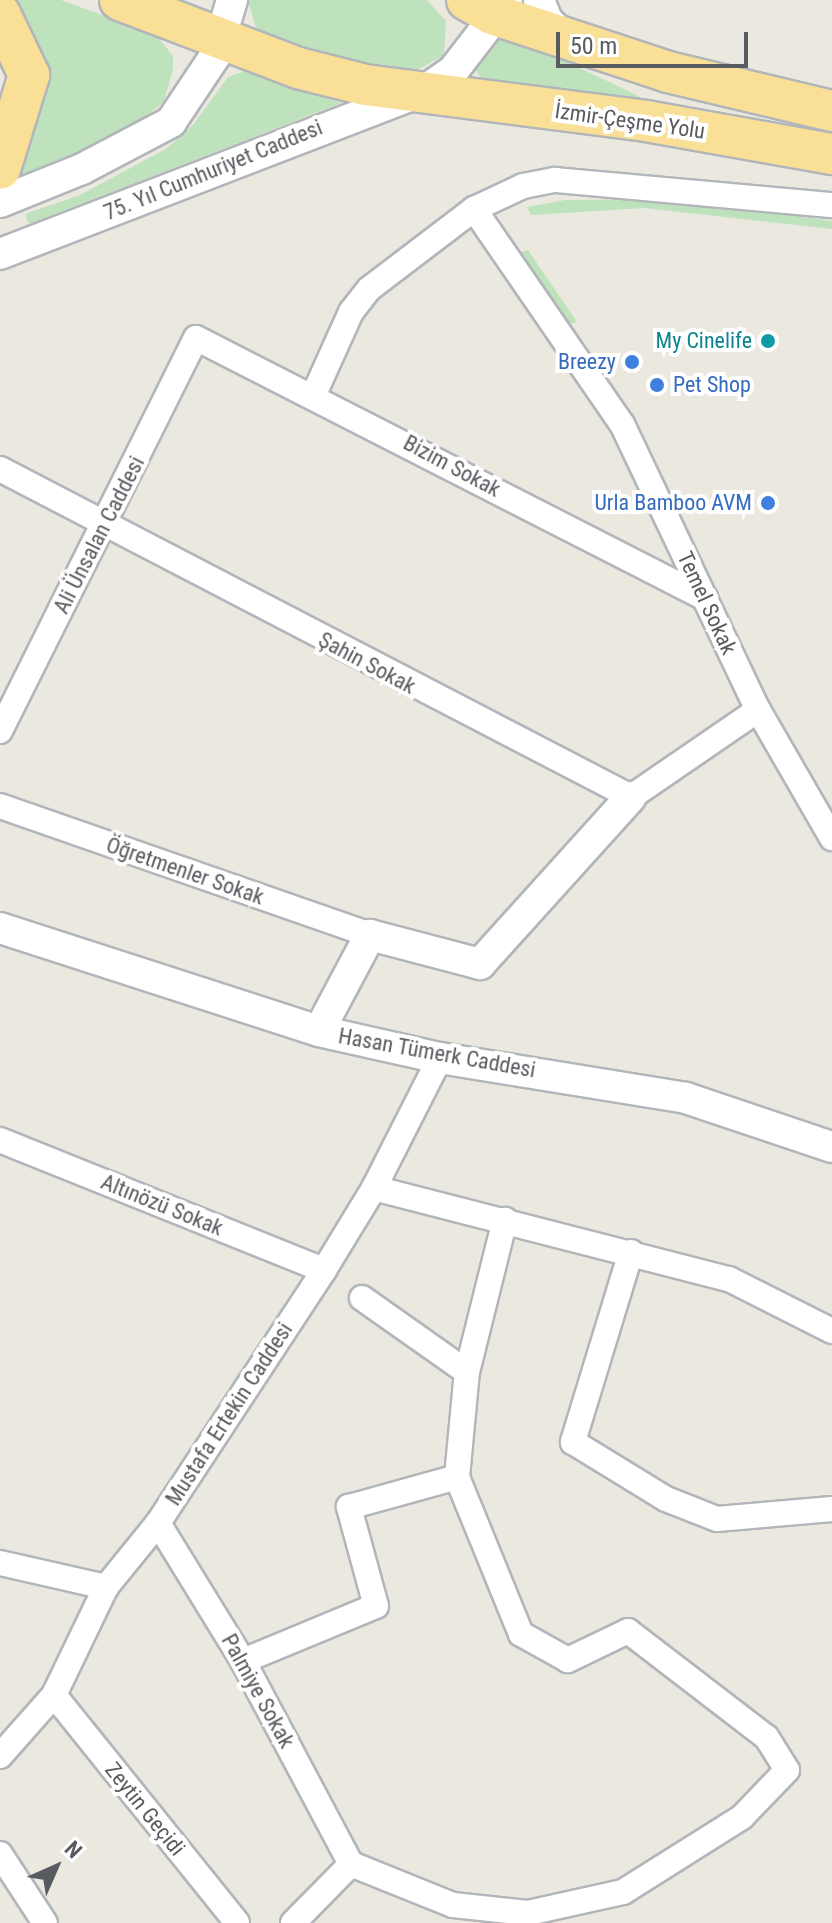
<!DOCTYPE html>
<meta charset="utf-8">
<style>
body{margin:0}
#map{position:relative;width:832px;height:1923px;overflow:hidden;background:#ebe8df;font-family:"Roboto Condensed",sans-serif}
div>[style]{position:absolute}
.green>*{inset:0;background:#bde2bc}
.roads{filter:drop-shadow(2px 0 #b2b6ba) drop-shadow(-2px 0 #b2b6ba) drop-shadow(0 2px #b2b6ba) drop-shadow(0 -2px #b2b6ba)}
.minor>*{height:24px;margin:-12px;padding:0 12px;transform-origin:12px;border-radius:12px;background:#fff}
.tertiary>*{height:30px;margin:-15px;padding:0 15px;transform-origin:15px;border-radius:15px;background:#fff}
.trunk>*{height:40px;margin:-20px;padding:0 20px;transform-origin:20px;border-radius:20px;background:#f9e096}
.dots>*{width:22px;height:22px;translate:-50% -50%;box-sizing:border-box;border:4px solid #fff;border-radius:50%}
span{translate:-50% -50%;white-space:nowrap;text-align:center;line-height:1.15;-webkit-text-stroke:8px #fff;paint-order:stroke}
.street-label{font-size:22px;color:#585c60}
.culture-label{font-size:22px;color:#0d838f}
.right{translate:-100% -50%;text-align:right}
.shop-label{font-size:22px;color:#366cbe}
.left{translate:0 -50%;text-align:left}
.north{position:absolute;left:16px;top:1827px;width:80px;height:80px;-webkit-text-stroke:6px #fff;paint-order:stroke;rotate:45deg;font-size:22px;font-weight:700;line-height:32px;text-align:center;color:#585c60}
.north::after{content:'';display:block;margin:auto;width:28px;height:36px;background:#585c60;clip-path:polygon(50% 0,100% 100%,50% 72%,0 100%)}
.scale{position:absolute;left:556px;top:32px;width:192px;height:36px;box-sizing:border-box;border:4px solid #585c60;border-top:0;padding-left:10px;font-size:24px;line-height:28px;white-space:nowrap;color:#585c60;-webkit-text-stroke:6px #fff;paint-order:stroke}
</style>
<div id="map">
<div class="green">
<i style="clip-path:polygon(16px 0,61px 0,156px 35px,173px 56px,173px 69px,164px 101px,130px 131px,6px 186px,32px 139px,39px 105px,41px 67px,32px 33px)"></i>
<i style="clip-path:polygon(248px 0,427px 0,446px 21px,444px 55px,408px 75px,387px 76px,265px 38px,255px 25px)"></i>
<i style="clip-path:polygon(501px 37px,515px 37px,655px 104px,481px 78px,475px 69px)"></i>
<i style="clip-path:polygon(244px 71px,341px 103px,29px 224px,25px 214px,80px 195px,166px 149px,193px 125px,228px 77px)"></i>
<i style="clip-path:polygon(673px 199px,832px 221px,832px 229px,644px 208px,531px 215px,527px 207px,565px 200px)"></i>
<i style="clip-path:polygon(528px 250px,577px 322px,570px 324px,520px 252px)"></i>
</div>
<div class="roads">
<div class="minor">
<i style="left:474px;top:209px;width:261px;rotate:55.5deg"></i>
<i style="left:622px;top:424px;width:317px;rotate:64.6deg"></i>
<i style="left:758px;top:710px;width:148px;rotate:60deg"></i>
<i style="left:314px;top:394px;width:90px;rotate:-65.7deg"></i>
<i style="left:351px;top:312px;width:29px;rotate:-52deg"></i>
<i style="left:369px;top:289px;width:132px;rotate:-37.3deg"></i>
<i style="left:474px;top:209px;width:54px;rotate:-25.1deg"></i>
<i style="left:523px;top:186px;width:33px;rotate:-11deg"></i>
<i style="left:555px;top:180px;width:278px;rotate:5.2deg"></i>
<i style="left:0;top:469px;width:711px;rotate:27.47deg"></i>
<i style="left:631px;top:797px;width:154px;rotate:-34.4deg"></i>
<i style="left:0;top:731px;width:439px;rotate:-63.5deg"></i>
<i style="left:196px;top:338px;width:572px;rotate:27.06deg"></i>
<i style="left:0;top:806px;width:392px;rotate:19.2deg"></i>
<i style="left:0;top:1140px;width:349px;rotate:21.9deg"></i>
<i style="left:374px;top:1188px;width:366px;rotate:14.4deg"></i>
<i style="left:729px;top:1279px;width:115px;rotate:26.8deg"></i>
<i style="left:631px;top:1252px;width:199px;rotate:107deg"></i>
<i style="left:573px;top:1442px;width:109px;rotate:31.5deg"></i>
<i style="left:666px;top:1499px;width:55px;rotate:21.4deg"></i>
<i style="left:717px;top:1519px;width:115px;rotate:-5deg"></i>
<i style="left:362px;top:1298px;width:128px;rotate:35.2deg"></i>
<i style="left:158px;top:1523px;width:162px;rotate:58.4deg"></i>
<i style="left:243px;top:1661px;width:230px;rotate:62deg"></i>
<i style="left:0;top:1563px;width:109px;rotate:12.8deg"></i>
<i style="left:243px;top:1661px;width:144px;rotate:-22.5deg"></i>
<i style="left:376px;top:1606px;width:103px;rotate:-105.3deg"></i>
<i style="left:349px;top:1507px;width:112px;rotate:-15.5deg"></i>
<i style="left:54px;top:1695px;width:292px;rotate:51.2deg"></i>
<i style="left:0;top:1756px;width:81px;rotate:-48.5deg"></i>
<i style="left:54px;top:1695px;width:120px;rotate:-64.3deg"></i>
<i style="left:106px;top:1587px;width:82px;rotate:-50.9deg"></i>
<i style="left:158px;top:1523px;width:303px;rotate:-56.7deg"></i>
<i style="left:324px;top:1270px;width:96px;rotate:-58.6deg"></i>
<i style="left:374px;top:1188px;width:146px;rotate:-63.1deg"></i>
<i style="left:0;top:1854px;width:82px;rotate:56.9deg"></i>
<i style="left:351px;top:1864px;width:110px;rotate:21.9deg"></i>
<i style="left:453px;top:1905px;width:75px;rotate:6.1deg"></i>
<i style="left:528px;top:1913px;width:97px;rotate:-12.5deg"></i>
<i style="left:623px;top:1892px;width:141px;rotate:-32.2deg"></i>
<i style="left:742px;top:1817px;width:65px;rotate:-46.2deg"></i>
<i style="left:787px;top:1770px;width:39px;rotate:-122deg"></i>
<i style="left:766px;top:1737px;width:174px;rotate:-142.5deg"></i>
<i style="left:628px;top:1631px;width:67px;rotate:154.2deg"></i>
<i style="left:568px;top:1660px;width:54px;rotate:-151deg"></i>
<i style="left:521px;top:1634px;width:170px;rotate:-112.2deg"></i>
<i style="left:457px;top:1477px;width:105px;rotate:-84.6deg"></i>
<i style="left:467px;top:1372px;width:157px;rotate:-76deg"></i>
<i style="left:293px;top:1923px;width:83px;rotate:-45.5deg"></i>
</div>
<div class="tertiary">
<i style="left:539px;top:0;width:22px;rotate:68deg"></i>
<i style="left:547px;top:20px;width:27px;rotate:45deg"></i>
<i style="left:0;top:202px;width:88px;rotate:-21.9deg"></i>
<i style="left:82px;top:169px;width:101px;rotate:-27.8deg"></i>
<i style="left:171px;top:122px;width:79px;rotate:-56.3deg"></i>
<i style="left:215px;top:56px;width:59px;rotate:-73.1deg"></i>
<i style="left:0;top:254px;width:458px;rotate:-21.1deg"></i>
<i style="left:427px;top:89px;width:32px;rotate:-35deg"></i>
<i style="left:453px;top:71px;width:88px;rotate:-52.4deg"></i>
<i style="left:0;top:928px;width:335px;rotate:17.9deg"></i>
<i style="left:319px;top:1031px;width:124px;rotate:12.6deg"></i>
<i style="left:440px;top:1058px;width:249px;rotate:9.2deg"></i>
<i style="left:686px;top:1098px;width:154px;rotate:18.6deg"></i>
<i style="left:319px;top:1031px;width:109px;rotate:-62deg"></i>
<i style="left:370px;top:935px;width:114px;rotate:14.8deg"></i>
<i style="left:480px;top:964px;width:225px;rotate:-47.9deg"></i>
</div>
<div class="trunk">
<i style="left:120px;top:0;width:191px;rotate:20.9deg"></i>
<i style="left:298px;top:68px;width:69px;rotate:14.2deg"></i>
<i style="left:365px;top:85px;width:283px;rotate:7.3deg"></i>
<i style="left:646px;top:121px;width:189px;rotate:10.1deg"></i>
<i style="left:467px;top:0;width:29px;rotate:29deg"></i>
<i style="left:492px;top:14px;width:185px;rotate:18.2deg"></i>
<i style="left:668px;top:72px;width:169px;rotate:13.4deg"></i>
<i style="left:0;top:14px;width:68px;rotate:64.6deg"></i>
<i style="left:29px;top:75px;width:98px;rotate:107.1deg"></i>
</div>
</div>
<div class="dots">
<i style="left:768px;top:341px;background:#0f9aa8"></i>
<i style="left:632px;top:362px;background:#3f7fe0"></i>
<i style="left:657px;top:385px;background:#3f7fe0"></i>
<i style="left:768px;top:503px;background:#3f7fe0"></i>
</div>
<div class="street-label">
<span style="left:630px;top:121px;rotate:8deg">İzmir-Çeşme Yolu</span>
<span style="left:213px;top:170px;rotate:-22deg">75. Yıl Cumhuriyet Caddesi</span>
<span style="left:452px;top:466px;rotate:28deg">Bizim Sokak</span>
<span style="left:99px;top:535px;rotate:-63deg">Ali Ünsalan Caddesi</span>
<span style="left:707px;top:603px;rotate:65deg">Temel Sokak</span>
<span style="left:367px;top:663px;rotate:28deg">Şahin Sokak</span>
<span style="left:185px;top:871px;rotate:19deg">Öğretmenler Sokak</span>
<span style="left:437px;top:1053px;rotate:10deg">Hasan Tümerk Caddesi</span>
<span style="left:162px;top:1205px;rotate:22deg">Altınözü Sokak</span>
<span style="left:229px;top:1414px;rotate:-57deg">Mustafa Ertekin Caddesi</span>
<span style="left:258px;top:1691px;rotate:61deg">Palmiye Sokak</span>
<span style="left:145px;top:1809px;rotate:51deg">Zeytin Geçidi</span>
</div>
<div class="culture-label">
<span class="right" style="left:752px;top:341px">My Cinelife</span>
</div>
<div class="shop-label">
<span class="right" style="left:616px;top:362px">Breezy</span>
<span class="left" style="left:673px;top:385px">Pet Shop</span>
<span class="right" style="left:752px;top:503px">Urla Bamboo AVM</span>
</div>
<div class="north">N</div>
<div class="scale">50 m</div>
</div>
